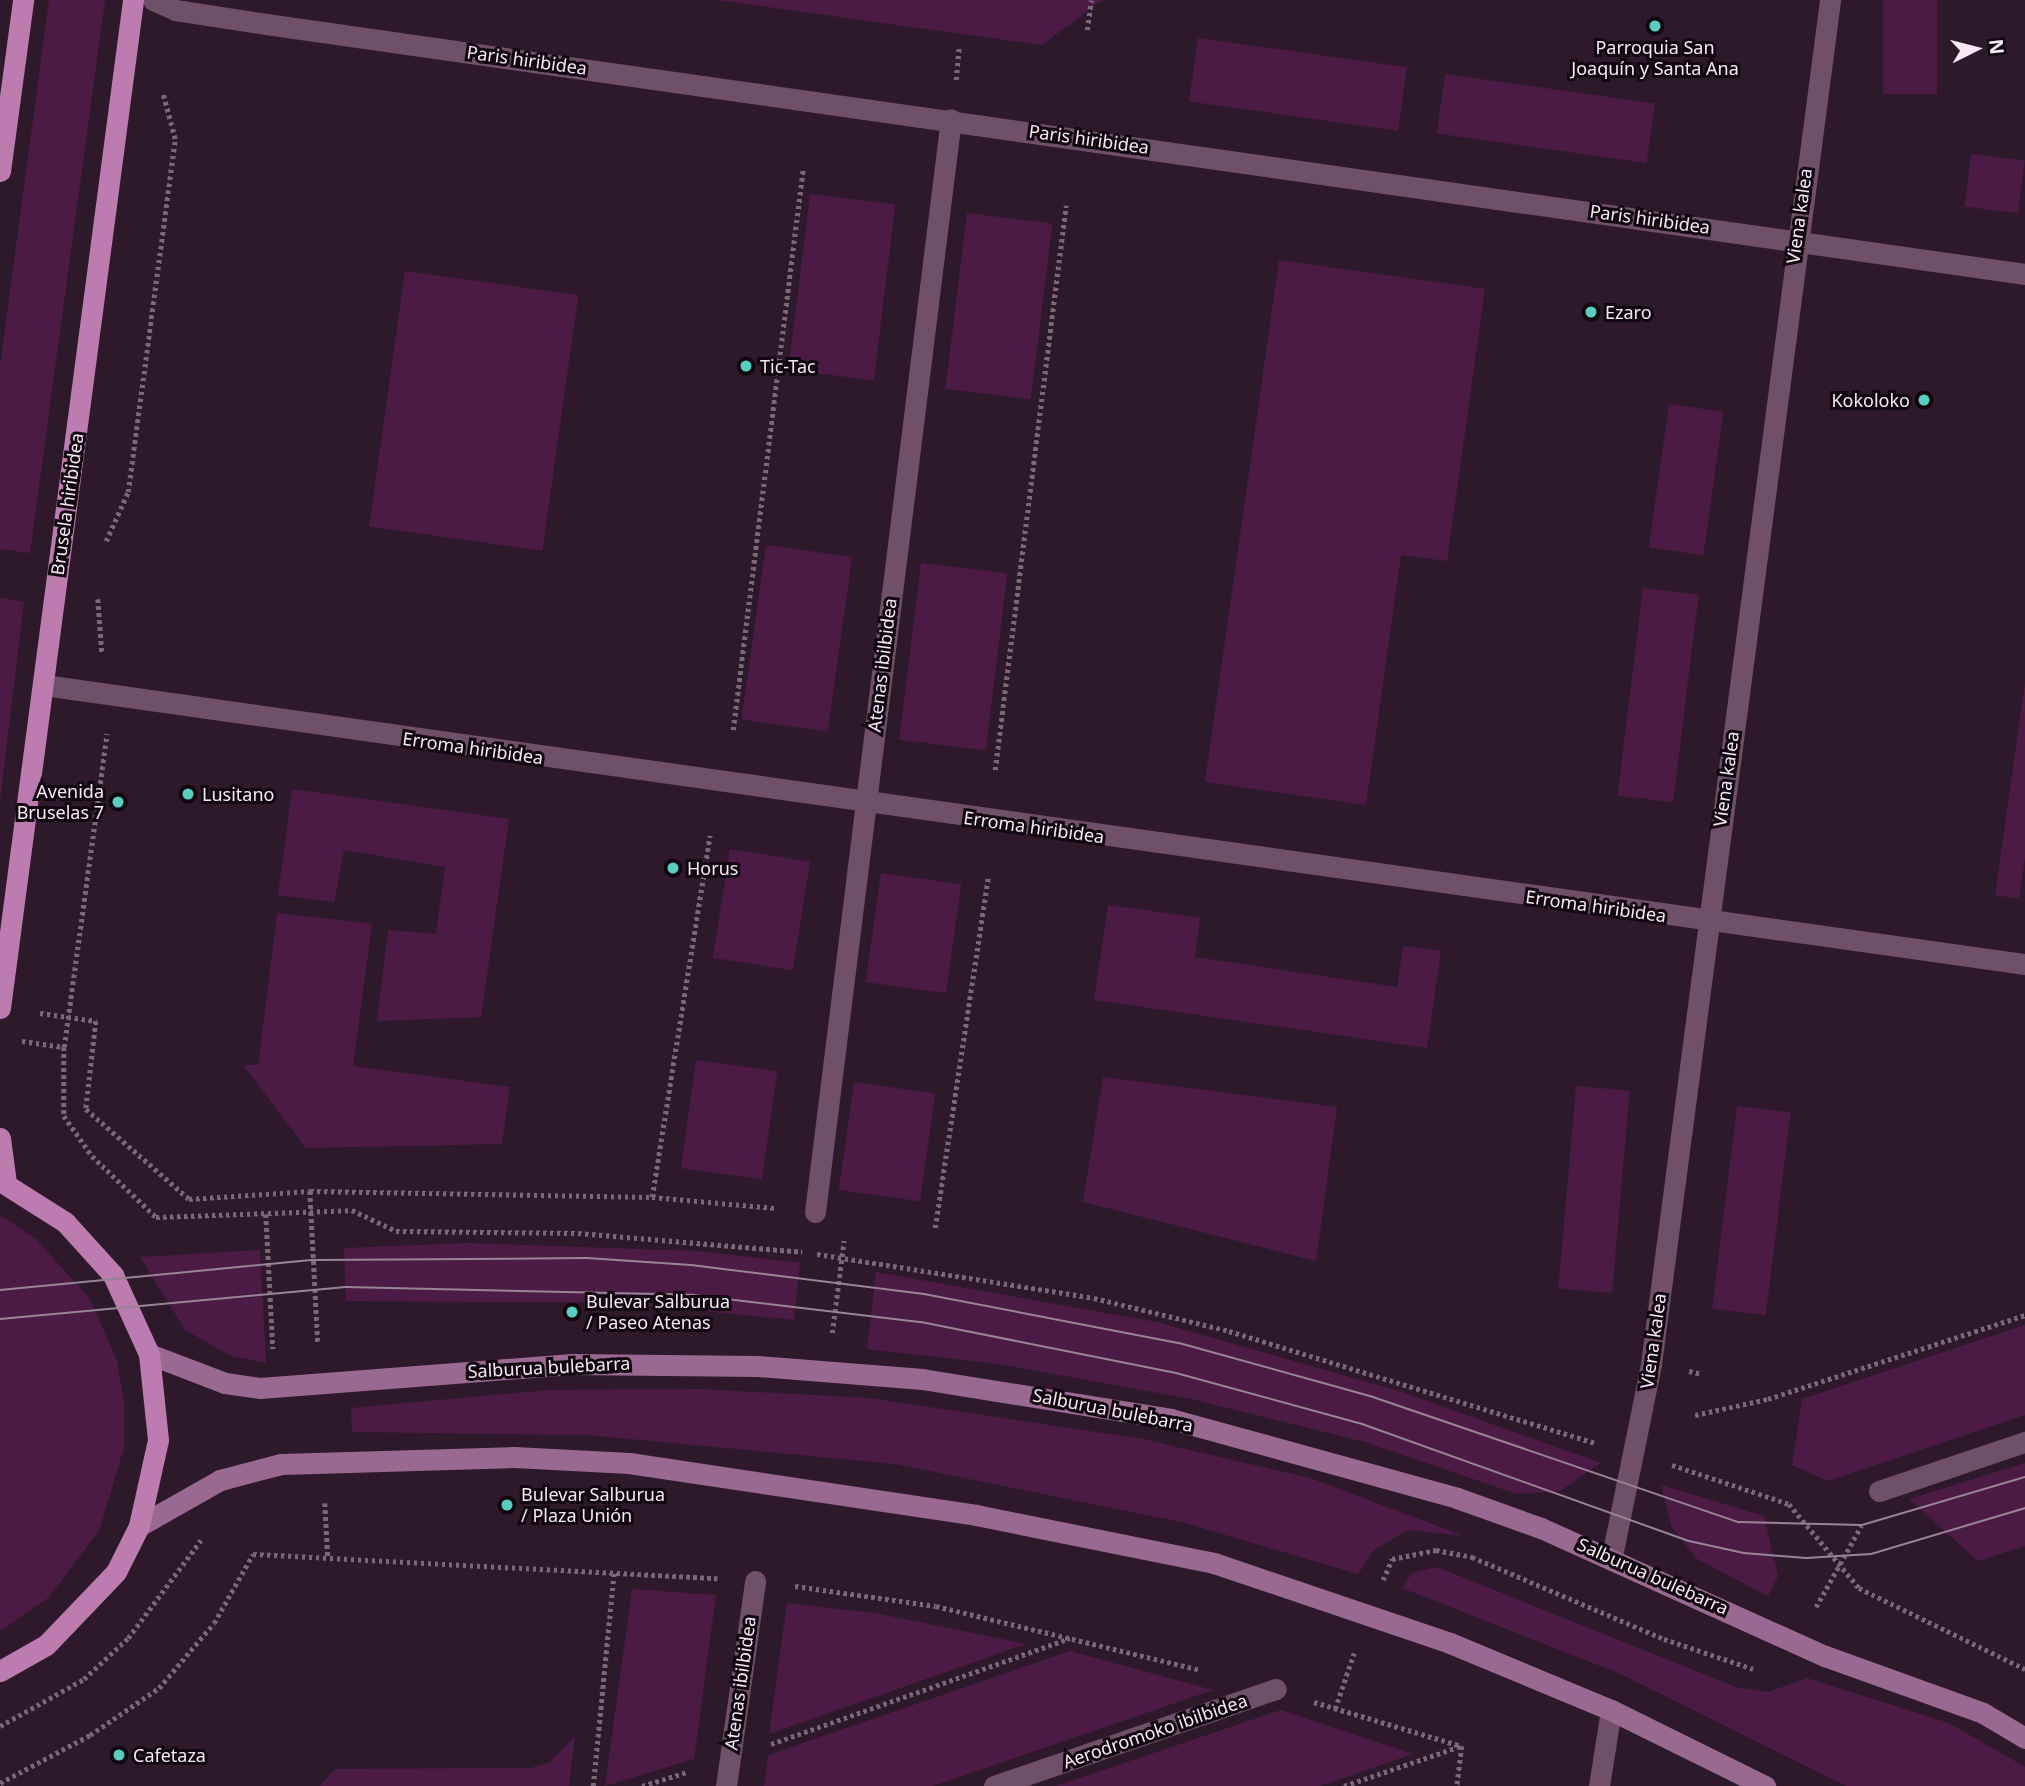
<!DOCTYPE html>
<meta charset="utf-8">
<style>
body{margin:0}
#map{position:relative;width:2025px;height:1786px;overflow:hidden;background:#2e192a;font-family:"Noto Sans",sans-serif}
div>[style]{position:absolute}
.green>*{inset:0;background:#4c1b45;transform-origin:0 0}
.path>*{height:4.5px;margin-top:-2.25px;transform-origin:0;background:repeating-linear-gradient(90deg,#7b6877 0 3.5px,transparent 0 7px)}
.street>*{height:21px;margin:-10.5px;padding:0 10.5px;transform-origin:10.5px;border-radius:10.5px;background:#6f5068}
.secondary>*{height:21px;margin:-10.5px;padding:0 10.5px;transform-origin:10.5px;border-radius:10.5px;background:#9a6991}
.primary>*{height:21px;margin:-10.5px;padding:0 10.5px;transform-origin:10.5px;border-radius:10.5px;background:#bc7cb0}
.tram>*{height:2px;margin:-1px;padding:0 1px;transform-origin:1px;border-radius:1px;background:#978593}
.dots>*{width:19px;height:19px;translate:-50% -50%;box-sizing:border-box;border:4px solid #11080f;border-radius:50%}
span{translate:-50% -50%;white-space:nowrap;text-align:center;line-height:1.15;-webkit-text-stroke:6px #11080f;paint-order:stroke}
.poi-label{font-size:18px;color:#f7e8f4}
.left{translate:0 -50%;text-align:left}
.right{translate:-100% -50%;text-align:right}
.street-label{font-size:18px;color:#f7e8f4}
.north{position:absolute;left:1941px;top:14px;width:70px;height:70px;-webkit-text-stroke:5px #11080f;paint-order:stroke;rotate:84deg;font-size:19px;font-weight:700;line-height:28px;text-align:center;color:#f7e8f4}
.north::after{content:'';display:block;margin:auto;width:24px;height:32px;background:#f7e8f4;clip-path:polygon(50% 0,100% 100%,50% 72%,0 100%)}
</style>
<div id="map">
<div class="green">
<i style="clip-path:polygon(49px 0,105px 0,30px 553px,0 549px,0 366px)"></i>
<i style="clip-path:polygon(717px 0,1102px 0,1042px 45px)"></i>
<i style="left:1883px;top:0;width:54px;height:94px"></i>
<i style="left:1198px;top:38px;width:211px;height:64px;rotate:8deg"></i>
<i style="left:1445px;top:74px;width:212px;height:60px;rotate:8deg"></i>
<i style="left:1971px;top:154px;width:54px;height:53px;rotate:7deg"></i>
<i style="left:810px;top:194px;width:86px;height:177px;rotate:7deg"></i>
<i style="left:967px;top:213px;width:86px;height:177px;rotate:7deg"></i>
<i style="clip-path:polygon(1279px 260px,1485px 289px,1447px 561px,1401px 555px,1366px 805px,1205px 782px)"></i>
<i style="left:405px;top:271px;width:175px;height:258px;rotate:8deg"></i>
<i style="left:1669px;top:404px;width:55px;height:145px;rotate:8deg"></i>
<i style="left:766px;top:545px;width:87px;height:176px;rotate:8deg"></i>
<i style="left:921px;top:563px;width:87px;height:178px;rotate:7deg"></i>
<i style="left:1643px;top:588px;width:56px;height:209px;rotate:7deg"></i>
<i style="clip-path:polygon(0 598px,24px 602px,0 801px)"></i>
<i style="clip-path:polygon(2025px 683px,2025px 857px,2019px 899px,1995px 895px)"></i>
<i style="clip-path:polygon(292px 789px,509px 819px,481px 1017px,377px 1021px,388px 930px,436px 934px,445px 867px,344px 850px,334px 902px,278px 895px)"></i>
<i style="left:730px;top:849px;width:81px;height:110px;rotate:9deg"></i>
<i style="left:881px;top:873px;width:81px;height:110px;rotate:8deg"></i>
<i style="clip-path:polygon(1108px 905px,1200px 918px,1195px 957px,1397px 987px,1403px 946px,1441px 951px,1427px 1048px,1094px 1000px)"></i>
<i style="clip-path:polygon(277px 913px,372px 924px,353px 1066px,510px 1087px,502px 1144px,306px 1148px,243px 1065px,258px 1065px)"></i>
<i style="left:696px;top:1060px;width:82px;height:109px;rotate:8deg"></i>
<i style="clip-path:polygon(1103px 1077px,1337px 1107px,1316px 1261px,1083px 1202px)"></i>
<i style="left:854px;top:1082px;width:82px;height:109px;rotate:8deg"></i>
<i style="left:1576px;top:1086px;width:54px;height:203px;rotate:5deg"></i>
<i style="left:1737px;top:1106px;width:54px;height:204px;rotate:7deg"></i>
<i style="clip-path:polygon(0 1215px,36px 1239px,90px 1299px,117px 1361px,124px 1403px,124px 1447px,100px 1529px,48px 1598px,0 1631px)"></i>
<i style="clip-path:polygon(467px 1243px,698px 1251px,800px 1263px,794px 1320px,620px 1303px,346px 1301px,344px 1248px)"></i>
<i style="clip-path:polygon(260px 1250px,266px 1363px,231px 1356px,185px 1330px,140px 1257px)"></i>
<i style="clip-path:polygon(876px 1272px,1157px 1322px,1402px 1392px,1601px 1463px,1560px 1491px,1517px 1494px,1365px 1442px,1191px 1399px,999px 1364px,867px 1349px)"></i>
<i style="clip-path:polygon(2025px 1325px,2025px 1415px,1828px 1481px,1792px 1465px,1802px 1399px)"></i>
<i style="clip-path:polygon(700px 1389px,869px 1398px,1143px 1439px,1310px 1478px,1464px 1536px,1408px 1530px,1374px 1550px,1358px 1574px,1185px 1523px,896px 1464px,587px 1435px,352px 1432px,351px 1408px,550px 1390px)"></i>
<i style="clip-path:polygon(2025px 1463px,2025px 1546px,1978px 1561px,1909px 1499px)"></i>
<i style="clip-path:polygon(1661px 1485px,1764px 1516px,1778px 1576px,1768px 1596px,1697px 1559px,1672px 1528px)"></i>
<i style="clip-path:polygon(1437px 1567px,1736px 1687px,1768px 1692px,1807px 1678px,1949px 1723px,2025px 1767px,2025px 1786px,1846px 1786px,1621px 1674px,1402px 1588px,1412px 1573px)"></i>
<i style="clip-path:polygon(632px 1589px,716px 1595px,694px 1759px,605px 1786px)"></i>
<i style="clip-path:polygon(787px 1603px,875px 1613px,1026px 1644px,769px 1734px)"></i>
<i style="clip-path:polygon(1070px 1651px,1213px 1690px,933px 1786px,764px 1786px,768px 1755px)"></i>
<i style="clip-path:polygon(1281px 1710px,1413px 1754px,1320px 1786px,1056px 1786px)"></i>
<i style="clip-path:polygon(575px 1736px,569px 1786px,320px 1786px,335px 1769px,530px 1768px,549px 1763px)"></i>
</div>
<div class="path">
<i style="left:1087px;top:30px;width:30px;rotate:-82deg"></i>
<i style="left:956px;top:80px;width:32px;rotate:-85deg"></i>
<i style="left:106px;top:541px;width:54px;rotate:-65.8deg"></i>
<i style="left:128px;top:492px;width:356px;rotate:-82.4deg"></i>
<i style="left:175px;top:139px;width:47px;rotate:-104.9deg"></i>
<i style="left:98px;top:599px;width:53px;rotate:85.7deg"></i>
<i style="left:733px;top:730px;width:565px;rotate:-82.89deg"></i>
<i style="left:995px;top:770px;width:569px;rotate:-82.84deg"></i>
<i style="left:40px;top:1013px;width:57px;rotate:8.1deg"></i>
<i style="left:96px;top:1021px;width:89px;rotate:96.5deg"></i>
<i style="left:86px;top:1109px;width:137px;rotate:41.1deg"></i>
<i style="left:189px;top:1199px;width:121px;rotate:-3.8deg"></i>
<i style="left:310px;top:1191px;width:342px;rotate:1deg"></i>
<i style="left:652px;top:1197px;width:124px;rotate:5.1deg"></i>
<i style="left:22px;top:1041px;width:42px;rotate:8.1deg"></i>
<i style="left:64px;top:1047px;width:69px;rotate:90deg"></i>
<i style="left:64px;top:1116px;width:49px;rotate:55deg"></i>
<i style="left:92px;top:1156px;width:88px;rotate:43.6deg"></i>
<i style="left:156px;top:1217px;width:196px;rotate:-2deg"></i>
<i style="left:352px;top:1210px;width:49px;rotate:25.5deg"></i>
<i style="left:396px;top:1231px;width:182px;rotate:0.6deg"></i>
<i style="left:578px;top:1233px;width:225px;rotate:4.8deg"></i>
<i style="left:64px;top:1047px;width:316px;rotate:-82.2deg"></i>
<i style="left:310px;top:1191px;width:153px;rotate:87deg"></i>
<i style="left:652px;top:1197px;width:366px;rotate:-80.9deg"></i>
<i style="left:266px;top:1214px;width:135px;rotate:87deg"></i>
<i style="left:935px;top:1228px;width:355px;rotate:-81.4deg"></i>
<i style="left:817px;top:1254px;width:280px;rotate:9deg"></i>
<i style="left:1094px;top:1298px;width:139px;rotate:13.7deg"></i>
<i style="left:1229px;top:1331px;width:384px;rotate:17deg"></i>
<i style="left:832px;top:1333px;width:93px;rotate:-82.6deg"></i>
<i style="left:1689px;top:1371px;width:13px;rotate:13deg"></i>
<i style="left:1695px;top:1415px;width:75px;rotate:-12.4deg"></i>
<i style="left:1768px;top:1399px;width:270px;rotate:-18.1deg"></i>
<i style="left:1672px;top:1465px;width:123px;rotate:18.4deg"></i>
<i style="left:1789px;top:1504px;width:109px;rotate:50.2deg"></i>
<i style="left:1859px;top:1588px;width:185px;rotate:26deg"></i>
<i style="left:325px;top:1503px;width:55px;rotate:86.9deg"></i>
<i style="left:1383px;top:1580px;width:23px;rotate:-67deg"></i>
<i style="left:1392px;top:1559px;width:45px;rotate:-11.6deg"></i>
<i style="left:1436px;top:1550px;width:37px;rotate:11deg"></i>
<i style="left:1472px;top:1557px;width:209px;rotate:23.1deg"></i>
<i style="left:1664px;top:1639px;width:94px;rotate:18.6deg"></i>
<i style="left:795px;top:1586px;width:142px;rotate:8.1deg"></i>
<i style="left:936px;top:1606px;width:273px;rotate:13.6deg"></i>
<i style="left:1816px;top:1607px;width:93px;rotate:-60.9deg"></i>
<i style="left:1314px;top:1702px;width:154px;rotate:16.6deg"></i>
<i style="left:1462px;top:1746px;width:40px;rotate:97.1deg"></i>
<i style="left:1335px;top:1709px;width:59px;rotate:-71.3deg"></i>
<i style="left:0;top:1726px;width:96px;rotate:-29.2deg"></i>
<i style="left:84px;top:1679px;width:60px;rotate:-43deg"></i>
<i style="left:128px;top:1638px;width:122px;rotate:-53.3deg"></i>
<i style="left:771px;top:1744px;width:317px;rotate:-19.5deg"></i>
<i style="left:0;top:1783px;width:102px;rotate:-28.1deg"></i>
<i style="left:90px;top:1735px;width:83px;rotate:-34.3deg"></i>
<i style="left:159px;top:1688px;width:85px;rotate:-49.8deg"></i>
<i style="left:214px;top:1623px;width:79px;rotate:-60.5deg"></i>
<i style="left:253px;top:1554px;width:465px;rotate:3deg"></i>
<i style="left:593px;top:1786px;width:216px;rotate:-84.4deg"></i>
<i style="left:642px;top:1786px;width:47px;rotate:-17.3deg"></i>
<i style="left:1344px;top:1786px;width:124px;rotate:-18.9deg"></i>
</div>
<div class="street">
<i style="left:153px;top:0;width:24px;rotate:24deg"></i>
<i style="left:175px;top:10px;width:92px;rotate:8.7deg"></i>
<i style="left:266px;top:24px;width:1777px;rotate:8.09deg"></i>
<i style="left:44px;top:685px;width:2001px;rotate:8.02deg"></i>
<i style="left:815px;top:1212px;width:1101px;rotate:-82.91deg"></i>
<i style="left:1879px;top:1491px;width:154px;rotate:-18.6deg"></i>
<i style="left:1612px;top:1556px;width:196px;rotate:-78.5deg"></i>
<i style="left:1651px;top:1364px;width:1376px;rotate:-82.52deg"></i>
<i style="left:726px;top:1786px;width:207px;rotate:-81.9deg"></i>
<i style="left:994px;top:1786px;width:298px;rotate:-19deg"></i>
<i style="left:1599px;top:1786px;width:77px;rotate:-81deg"></i>
</div>
<div class="secondary">
<i style="left:149px;top:1354px;width:81px;rotate:20.9deg"></i>
<i style="left:225px;top:1383px;width:35px;rotate:8deg"></i>
<i style="left:260px;top:1388px;width:313px;rotate:-4.4deg"></i>
<i style="left:572px;top:1364px;width:186px;rotate:0.6deg"></i>
<i style="left:758px;top:1366px;width:165px;rotate:4.5deg"></i>
<i style="left:922px;top:1379px;width:252px;rotate:9.1deg"></i>
<i style="left:1171px;top:1419px;width:297px;rotate:15.4deg"></i>
<i style="left:1457px;top:1498px;width:89px;rotate:19.7deg"></i>
<i style="left:1541px;top:1528px;width:312px;rotate:24.3deg"></i>
<i style="left:1825px;top:1656px;width:168px;rotate:19.8deg"></i>
<i style="left:1983px;top:1713px;width:49px;rotate:30.8deg"></i>
<i style="left:139px;top:1526px;width:93px;rotate:-29.6deg"></i>
<i style="left:220px;top:1480px;width:63px;rotate:-14.7deg"></i>
<i style="left:281px;top:1464px;width:233px;rotate:-1.7deg"></i>
<i style="left:514px;top:1457px;width:115px;rotate:3deg"></i>
<i style="left:629px;top:1463px;width:351px;rotate:8.5deg"></i>
<i style="left:976px;top:1515px;width:243px;rotate:11.4deg"></i>
<i style="left:1214px;top:1563px;width:249px;rotate:18.7deg"></i>
<i style="left:1450px;top:1643px;width:174px;rotate:22.6deg"></i>
<i style="left:1611px;top:1710px;width:172px;rotate:26.3deg"></i>
</div>
<div class="primary">
<i style="left:0;top:171px;width:173px;rotate:-82.3deg"></i>
<i style="left:0;top:1008px;width:1017px;rotate:-82.48deg"></i>
<i style="left:0;top:1138px;width:45px;rotate:82.4deg"></i>
<i style="left:0;top:1181px;width:77px;rotate:32.2deg"></i>
<i style="left:65px;top:1222px;width:72px;rotate:47.8deg"></i>
<i style="left:113px;top:1275px;width:87px;rotate:65.5deg"></i>
<i style="left:149px;top:1354px;width:86px;rotate:84deg"></i>
<i style="left:158px;top:1440px;width:88px;rotate:102.5deg"></i>
<i style="left:139px;top:1526px;width:51px;rotate:116.6deg"></i>
<i style="left:116px;top:1572px;width:101px;rotate:133.8deg"></i>
<i style="left:46px;top:1645px;width:53px;rotate:150.5deg"></i>
</div>
<div class="tram">
<i style="left:0;top:1290px;width:315px;rotate:-5.5deg"></i>
<i style="left:314px;top:1260px;width:273px;rotate:-0.4deg"></i>
<i style="left:587px;top:1258px;width:104px;rotate:3.9deg"></i>
<i style="left:691px;top:1265px;width:235px;rotate:7.1deg"></i>
<i style="left:924px;top:1294px;width:260px;rotate:10.9deg"></i>
<i style="left:1179px;top:1343px;width:198px;rotate:15.5deg"></i>
<i style="left:1370px;top:1396px;width:390px;rotate:18.9deg"></i>
<i style="left:1739px;top:1522px;width:123px;rotate:1.4deg"></i>
<i style="left:1862px;top:1525px;width:170px;rotate:-16.4deg"></i>
<i style="left:0;top:1319px;width:347px;rotate:-5.3deg"></i>
<i style="left:346px;top:1287px;width:347px;rotate:1.3deg"></i>
<i style="left:693px;top:1295px;width:230px;rotate:6.8deg"></i>
<i style="left:921px;top:1322px;width:260px;rotate:11.3deg"></i>
<i style="left:1176px;top:1373px;width:193px;rotate:15.3deg"></i>
<i style="left:1362px;top:1424px;width:347px;rotate:19.7deg"></i>
<i style="left:1689px;top:1541px;width:56px;rotate:12.3deg"></i>
<i style="left:1744px;top:1553px;width:62px;rotate:4.6deg"></i>
<i style="left:1806px;top:1558px;width:65px;rotate:-3.5deg"></i>
<i style="left:1871px;top:1554px;width:161px;rotate:-16.6deg"></i>
</div>
<div class="dots">
<i style="left:1655px;top:26px;background:#59cebf"></i>
<i style="left:1591px;top:312px;background:#59cebf"></i>
<i style="left:746px;top:366px;background:#59cebf"></i>
<i style="left:1924px;top:400px;background:#59cebf"></i>
<i style="left:188px;top:794px;background:#59cebf"></i>
<i style="left:118px;top:802px;background:#59cebf"></i>
<i style="left:673px;top:868px;background:#59cebf"></i>
<i style="left:572px;top:1312px;background:#59cebf"></i>
<i style="left:507px;top:1505px;background:#59cebf"></i>
<i style="left:119px;top:1755px;background:#59cebf"></i>
</div>
<div class="poi-label">
<span style="left:1655px;top:58px">Parroquia San<br>Joaquín y Santa Ana</span>
<span class="left" style="left:1605px;top:312px">Ezaro</span>
<span class="left" style="left:760px;top:366px">Tic-Tac</span>
<span class="right" style="left:1910px;top:400px">Kokoloko</span>
<span class="right" style="left:104px;top:802px">Avenida<br>Bruselas 7</span>
<span class="left" style="left:202px;top:794px">Lusitano</span>
<span class="left" style="left:687px;top:868px">Horus</span>
<span class="left" style="left:586px;top:1312px">Bulevar Salburua<br>/ Paseo Atenas</span>
<span class="left" style="left:521px;top:1505px">Bulevar Salburua<br>/ Plaza Unión</span>
<span class="left" style="left:133px;top:1755px">Cafetaza</span>
</div>
<div class="street-label">
<span style="left:527px;top:60px;rotate:8deg">Paris hiribidea</span>
<span style="left:1089px;top:139px;rotate:8deg">Paris hiribidea</span>
<span style="left:1799px;top:216px;rotate:-82deg">Viena kalea</span>
<span style="left:1650px;top:219px;rotate:8deg">Paris hiribidea</span>
<span style="left:67px;top:504px;rotate:-82deg">Brusela hiribidea</span>
<span style="left:882px;top:665px;rotate:-83deg">Atenas ibilbidea</span>
<span style="left:473px;top:748px;rotate:8deg">Erroma hiribidea</span>
<span style="left:1726px;top:779px;rotate:-82deg">Viena kalea</span>
<span style="left:1034px;top:827px;rotate:8deg">Erroma hiribidea</span>
<span style="left:1596px;top:906px;rotate:8deg">Erroma hiribidea</span>
<span style="left:1653px;top:1341px;rotate:-82deg">Viena kalea</span>
<span style="left:549px;top:1367px;rotate:-3deg">Salburua bulebarra</span>
<span style="left:1113px;top:1410px;rotate:11deg">Salburua bulebarra</span>
<span style="left:1653px;top:1576px;rotate:24deg">Salburua bulebarra</span>
<span style="left:740px;top:1683px;rotate:-82deg">Atenas ibilbidea</span>
<span style="left:1155px;top:1731px;rotate:-19deg">Aerodromoko ibilbidea</span>
</div>
<div class="north">N</div>
</div>
